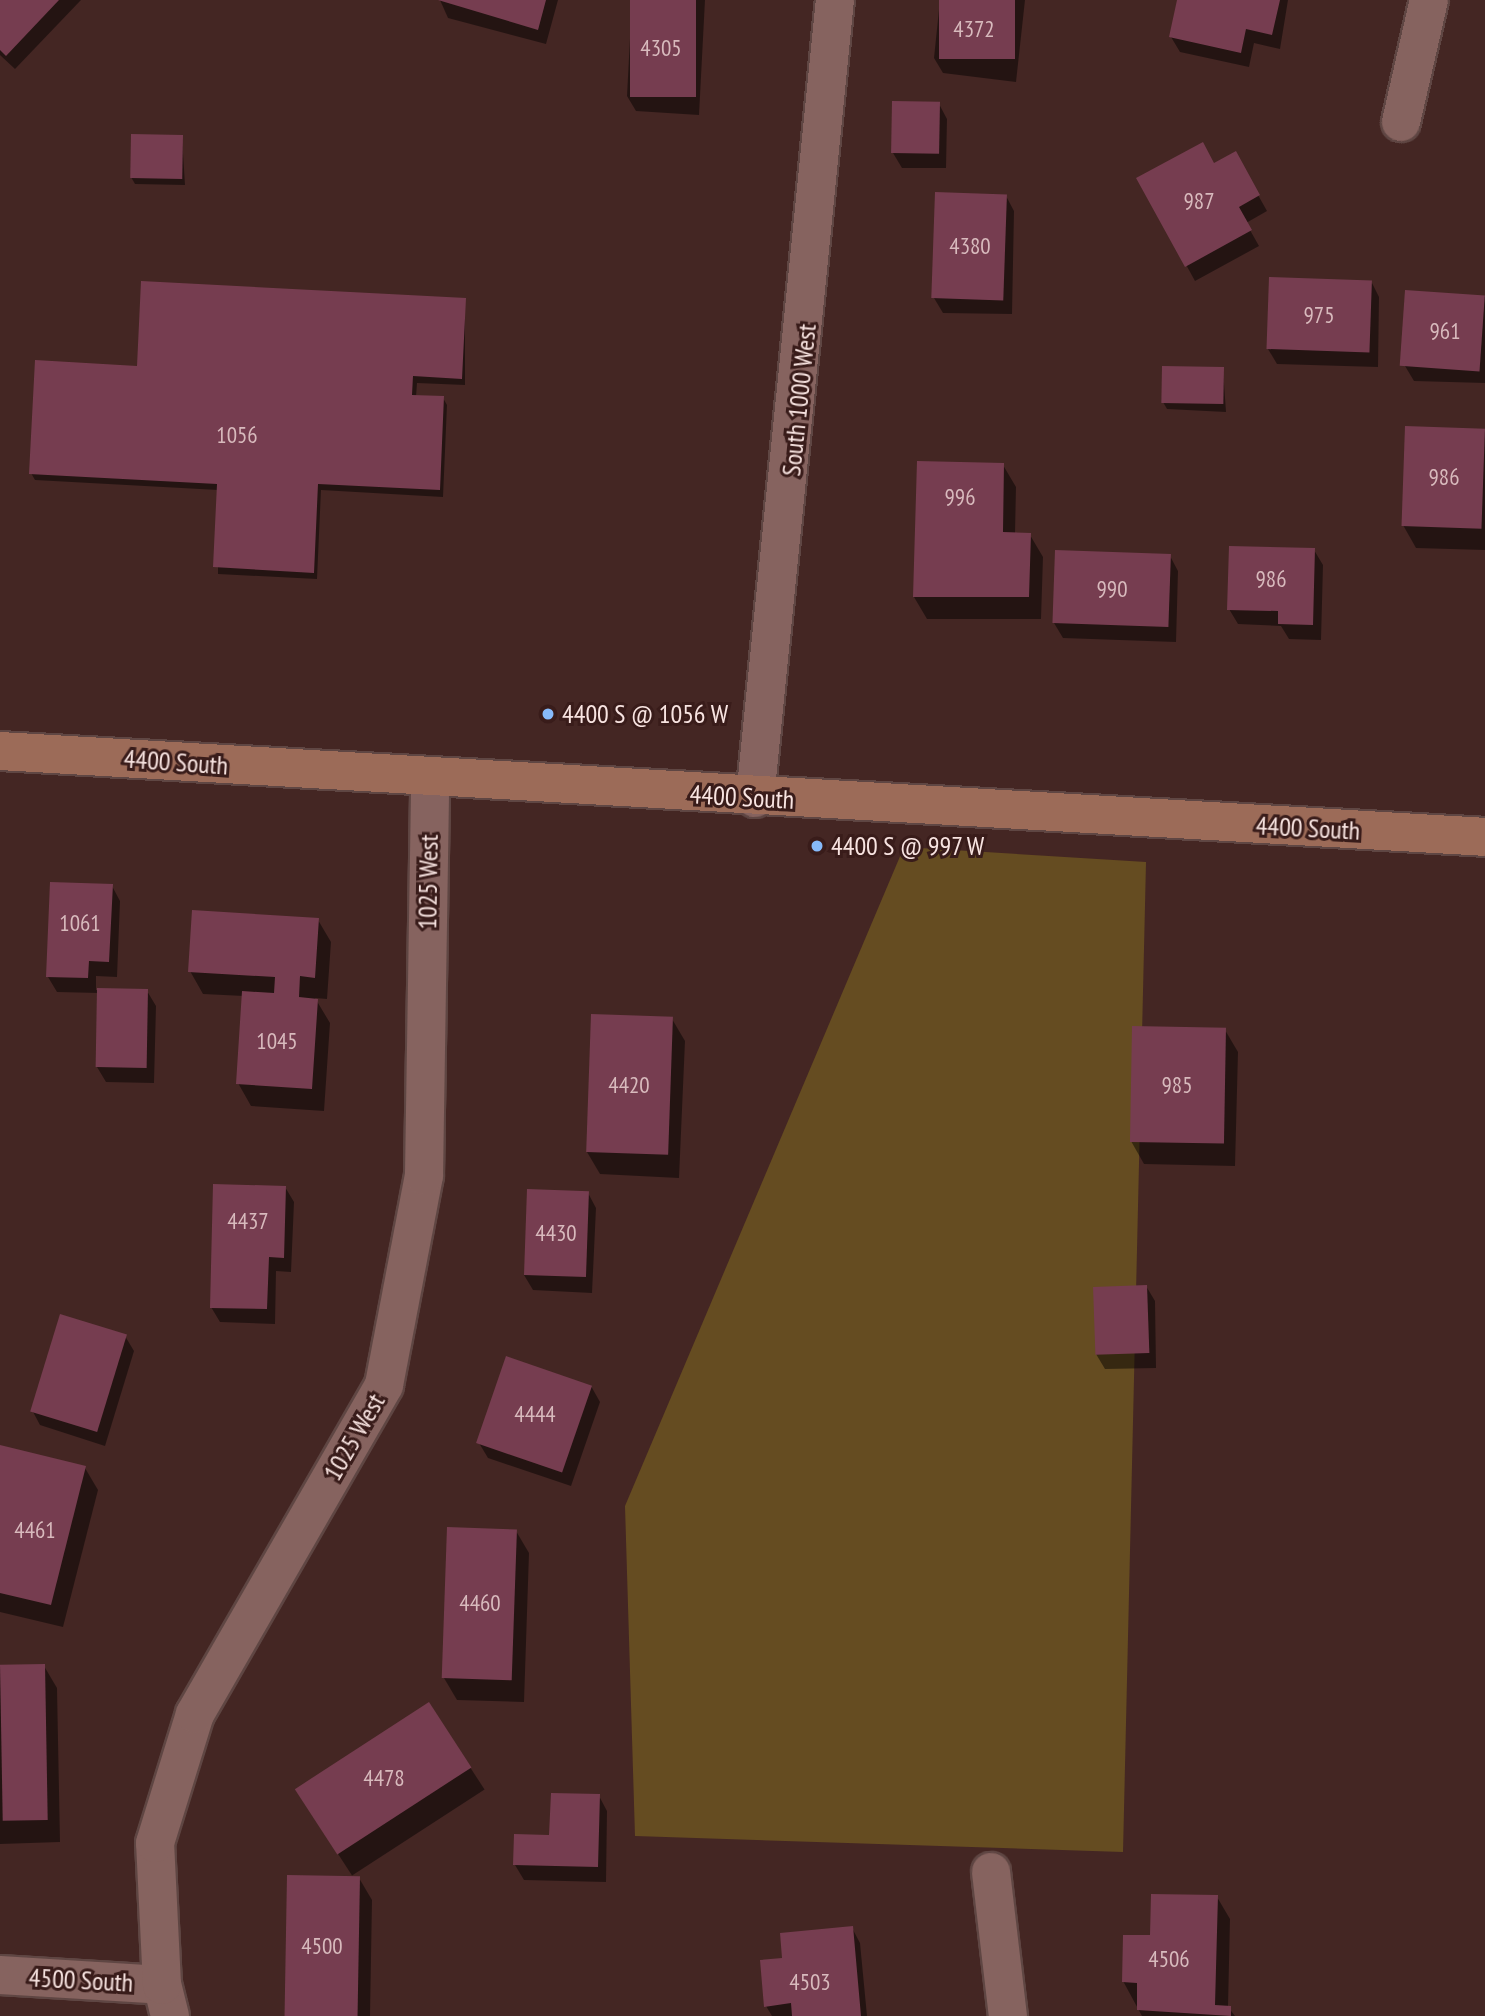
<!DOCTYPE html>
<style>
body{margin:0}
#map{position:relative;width:1485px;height:2016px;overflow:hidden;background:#442623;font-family:"PT Sans Narrow",sans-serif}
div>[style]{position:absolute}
.green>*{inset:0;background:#654c21}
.shadow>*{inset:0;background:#0007;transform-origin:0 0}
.building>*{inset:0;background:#763d50;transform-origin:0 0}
.roads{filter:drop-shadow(2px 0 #5f4643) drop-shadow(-2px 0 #5f4643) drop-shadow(0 2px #5f4643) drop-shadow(0 -2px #5f4643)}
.street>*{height:38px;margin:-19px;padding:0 19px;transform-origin:19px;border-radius:19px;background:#86635f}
.secondary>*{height:38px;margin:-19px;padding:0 19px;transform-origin:19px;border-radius:19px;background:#9c6b58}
.dots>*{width:19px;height:19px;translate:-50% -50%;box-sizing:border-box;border:4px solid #391c1a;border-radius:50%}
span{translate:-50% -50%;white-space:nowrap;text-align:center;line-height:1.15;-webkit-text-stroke:6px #391c1a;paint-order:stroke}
.number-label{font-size:23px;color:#d8babd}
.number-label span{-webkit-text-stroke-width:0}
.street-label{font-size:26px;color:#f8e4e1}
.poi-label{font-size:26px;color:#f8e4e1}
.left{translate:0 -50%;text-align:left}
</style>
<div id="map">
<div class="green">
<i style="clip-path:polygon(904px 847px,1146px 862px,1123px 1852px,635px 1836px,625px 1506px)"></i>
</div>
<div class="shadow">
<i style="clip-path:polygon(0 0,81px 0,15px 69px,0 55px)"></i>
<i style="clip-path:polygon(440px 0,558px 0,546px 44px,448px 18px)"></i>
<i style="clip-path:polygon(632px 0,705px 0,699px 115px,636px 111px,627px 96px)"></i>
<i style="clip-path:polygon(940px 0,1025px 0,1016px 82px,943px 73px,934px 58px)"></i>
<i style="clip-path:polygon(1179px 0,1288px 0,1280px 49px,1254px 43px,1249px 67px,1180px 52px,1171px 37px)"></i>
<i style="clip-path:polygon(939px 104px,947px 119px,946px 168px,902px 168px,893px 153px)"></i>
<i style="clip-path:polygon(182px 137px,185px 185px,135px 184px,131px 177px)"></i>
<i style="clip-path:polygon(1235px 154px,1267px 211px,1246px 223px,1259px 246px,1195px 281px,1139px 179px,1214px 165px)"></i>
<i style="clip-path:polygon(1006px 196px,1014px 211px,1012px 314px,943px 313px,934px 298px)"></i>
<i style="clip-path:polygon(1371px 281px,1379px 297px,1378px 367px,1277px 364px,1268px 349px)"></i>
<i style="clip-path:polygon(1485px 296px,1485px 383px,1414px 381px,1405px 366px)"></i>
<i style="clip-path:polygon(465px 299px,465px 385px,417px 383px,416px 397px,443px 398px,447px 405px,443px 497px,321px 490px,317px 579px,218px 574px,218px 490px,35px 480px,31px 473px,139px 367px)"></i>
<i style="clip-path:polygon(1223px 369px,1226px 412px,1167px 409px,1163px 402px)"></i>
<i style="clip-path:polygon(1485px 431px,1485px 550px,1416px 548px,1403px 525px)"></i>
<i style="clip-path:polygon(1003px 465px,1016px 487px,1015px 534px,1030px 535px,1043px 557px,1041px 619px,927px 619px,914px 597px)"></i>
<i style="clip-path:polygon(1314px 550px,1323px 565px,1321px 640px,1289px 639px,1281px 626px,1238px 624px,1229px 609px)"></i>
<i style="clip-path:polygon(1170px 556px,1178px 571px,1176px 642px,1063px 638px,1054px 623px)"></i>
<i style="clip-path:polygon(112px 886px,120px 901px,117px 977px,96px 976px,96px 990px,147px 991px,156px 1006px,154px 1083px,106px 1082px,97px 1067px,99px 993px,57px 992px,48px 977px)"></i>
<i style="clip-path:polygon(318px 920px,331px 942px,327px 999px,315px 998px,330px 1023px,324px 1111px,251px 1106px,238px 1083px,244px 996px,203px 994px,190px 971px)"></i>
<i style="clip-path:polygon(672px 1019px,685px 1041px,679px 1178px,600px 1174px,587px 1152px)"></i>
<i style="clip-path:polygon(1225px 1030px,1238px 1052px,1235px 1166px,1144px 1164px,1131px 1141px)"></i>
<i style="clip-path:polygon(285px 1187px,294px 1202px,291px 1272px,276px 1271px,275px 1324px,220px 1322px,211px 1307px)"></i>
<i style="clip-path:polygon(588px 1193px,596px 1208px,592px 1293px,533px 1290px,524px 1275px)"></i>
<i style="clip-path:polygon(1146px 1286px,1155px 1301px,1156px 1368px,1105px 1369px,1096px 1354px)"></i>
<i style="clip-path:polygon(125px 1336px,134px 1351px,105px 1446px,40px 1425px,32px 1410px)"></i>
<i style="clip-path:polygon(591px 1386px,600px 1402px,571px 1486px,488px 1458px,479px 1443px)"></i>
<i style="clip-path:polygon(0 1449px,85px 1468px,98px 1490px,63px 1627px,0 1612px)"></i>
<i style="clip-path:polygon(516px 1531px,529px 1553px,524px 1702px,457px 1700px,444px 1678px)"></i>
<i style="clip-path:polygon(44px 1666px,57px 1688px,60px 1842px,0 1844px,0 1667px)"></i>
<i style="left:429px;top:1704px;width:102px;height:158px;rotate:57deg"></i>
<i style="clip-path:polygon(599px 1796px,607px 1811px,606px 1882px,524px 1880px,515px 1865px)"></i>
<i style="clip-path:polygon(359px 1878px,372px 1900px,370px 2016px,286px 2016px)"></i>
<i style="clip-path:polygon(1217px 1897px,1230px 1919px,1228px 2007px,1235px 2016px,1142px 2016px,1123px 1981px,1151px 1937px)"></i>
<i style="clip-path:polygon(852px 1928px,860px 1943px,867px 2016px,772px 2016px,766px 2006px,784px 1959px)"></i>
</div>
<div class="building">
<i style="clip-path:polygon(0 0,59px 0,6px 56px,0 50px)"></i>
<i style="clip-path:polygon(438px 0,546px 0,538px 30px)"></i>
<i style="left:630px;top:0;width:66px;height:97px"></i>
<i style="left:939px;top:0;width:76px;height:59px"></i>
<i style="clip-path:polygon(1177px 0,1280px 0,1272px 35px,1246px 29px,1241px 53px,1169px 37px)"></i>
<i style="left:892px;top:101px;width:48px;height:52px;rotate:1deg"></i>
<i style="left:131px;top:134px;width:52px;height:44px;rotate:1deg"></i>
<i style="clip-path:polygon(1203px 142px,1214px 163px,1236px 151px,1260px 195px,1239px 207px,1252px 230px,1185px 267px,1136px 178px)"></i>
<i style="left:935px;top:192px;width:72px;height:106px;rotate:2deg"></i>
<i style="left:1269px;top:277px;width:103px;height:72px;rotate:2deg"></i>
<i style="clip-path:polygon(141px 281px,466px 298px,462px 379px,413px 376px,412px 395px,444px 396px,440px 490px,318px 484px,314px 573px,213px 567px,217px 484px,29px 474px,35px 360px,137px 366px)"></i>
<i style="left:1405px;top:290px;width:80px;height:76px;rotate:4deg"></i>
<i style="left:1162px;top:366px;width:62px;height:37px;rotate:1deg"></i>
<i style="left:1405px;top:426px;width:80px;height:100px;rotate:2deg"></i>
<i style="clip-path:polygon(917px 461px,1004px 463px,1003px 532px,1031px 533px,1029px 597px,913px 597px)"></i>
<i style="clip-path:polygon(1229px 546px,1315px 548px,1313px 625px,1278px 624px,1278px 611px,1227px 610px)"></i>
<i style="left:1055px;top:550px;width:116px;height:73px;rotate:2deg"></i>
<i style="clip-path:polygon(50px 882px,113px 884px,109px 962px,89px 961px,88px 978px,46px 977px)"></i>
<i style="clip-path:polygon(192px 910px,319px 918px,315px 978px,300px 976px,299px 997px,318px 999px,312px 1089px,236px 1084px,242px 991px,274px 993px,275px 977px,188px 972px)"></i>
<i style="left:97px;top:988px;width:51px;height:79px;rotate:1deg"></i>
<i style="left:591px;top:1014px;width:82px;height:138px;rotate:2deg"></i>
<i style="left:1132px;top:1026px;width:94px;height:116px;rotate:1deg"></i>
<i style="clip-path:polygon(213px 1184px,286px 1186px,284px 1258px,269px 1257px,267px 1309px,210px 1308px)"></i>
<i style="left:527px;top:1189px;width:62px;height:86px;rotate:2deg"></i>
<i style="left:1147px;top:1285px;width:68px;height:54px;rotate:88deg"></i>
<i style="left:60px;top:1314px;width:70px;height:102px;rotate:17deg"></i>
<i style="left:506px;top:1356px;width:91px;height:92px;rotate:19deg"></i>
<i style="clip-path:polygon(0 1445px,86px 1466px,51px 1605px,0 1593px)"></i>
<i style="left:447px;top:1527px;width:70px;height:151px;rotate:2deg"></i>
<i style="left:45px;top:1664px;width:156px;height:45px;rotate:89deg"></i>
<i style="left:429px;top:1702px;width:78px;height:160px;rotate:57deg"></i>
<i style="clip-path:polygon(551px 1793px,600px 1794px,598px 1867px,513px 1865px,514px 1834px,549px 1835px)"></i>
<i style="left:287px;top:1875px;width:73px;height:141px;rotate:1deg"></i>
<i style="clip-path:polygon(1151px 1894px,1218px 1895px,1215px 2005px,1231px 2006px,1231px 2016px,1137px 2010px,1137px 1983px,1122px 1982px,1123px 1935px,1150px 1935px)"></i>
<i style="clip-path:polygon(853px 1926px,861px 2016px,792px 2016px,791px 2003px,764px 2007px,760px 1960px,782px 1958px,780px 1933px)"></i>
</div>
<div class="roads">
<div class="street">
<i style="left:1401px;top:122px;width:125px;rotate:-77.1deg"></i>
<i style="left:755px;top:798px;width:802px;rotate:-84.28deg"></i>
<i style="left:991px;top:1872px;width:145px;rotate:83.3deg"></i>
<i style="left:0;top:1975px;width:162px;rotate:3.5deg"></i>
<i style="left:170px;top:2016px;width:32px;rotate:-104deg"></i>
<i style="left:162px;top:1985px;width:142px;rotate:-92.8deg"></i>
<i style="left:155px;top:1843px;width:135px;rotate:-72.8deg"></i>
<i style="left:195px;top:1714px;width:379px;rotate:-60.1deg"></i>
<i style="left:384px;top:1385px;width:213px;rotate:-79.2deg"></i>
<i style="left:424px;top:1176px;width:398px;rotate:-89.1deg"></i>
</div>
<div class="secondary">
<i style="left:0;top:751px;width:1487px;rotate:3.31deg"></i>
</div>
</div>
<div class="dots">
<i style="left:548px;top:714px;background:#87bbfb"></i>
<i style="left:817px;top:846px;background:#87bbfb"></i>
</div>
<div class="number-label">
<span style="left:974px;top:29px">4372</span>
<span style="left:661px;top:48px">4305</span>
<span style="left:1199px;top:201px">987</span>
<span style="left:970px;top:246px">4380</span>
<span style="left:1319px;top:315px">975</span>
<span style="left:1445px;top:331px">961</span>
<span style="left:237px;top:435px">1056</span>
<span style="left:1444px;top:477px">986</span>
<span style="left:960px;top:497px">996</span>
<span style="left:1271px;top:579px">986</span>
<span style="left:1112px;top:589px">990</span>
<span style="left:80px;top:923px">1061</span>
<span style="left:277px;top:1041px">1045</span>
<span style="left:629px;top:1085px">4420</span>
<span style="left:1177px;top:1085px">985</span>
<span style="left:248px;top:1221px">4437</span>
<span style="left:556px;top:1233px">4430</span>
<span style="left:535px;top:1414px">4444</span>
<span style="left:35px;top:1530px">4461</span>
<span style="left:480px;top:1603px">4460</span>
<span style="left:384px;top:1778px">4478</span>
<span style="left:322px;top:1946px">4500</span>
<span style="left:1169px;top:1959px">4506</span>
<span style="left:810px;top:1982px">4503</span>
</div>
<div class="street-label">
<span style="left:799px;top:400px;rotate:-84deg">South 1000 West</span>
<span style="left:176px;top:762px;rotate:4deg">4400 South</span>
<span style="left:742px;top:797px;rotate:3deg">4400 South</span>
<span style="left:1308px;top:828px;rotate:3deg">4400 South</span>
<span style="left:428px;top:882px;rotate:-89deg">1025 West</span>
<span style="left:354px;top:1437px;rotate:-60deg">1025 West</span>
<span style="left:81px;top:1980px;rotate:3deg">4500 South</span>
</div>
<div class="poi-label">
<span class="left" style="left:562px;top:714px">4400 S @ 1056 W</span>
<span class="left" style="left:831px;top:846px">4400 S @ 997 W</span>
</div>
</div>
